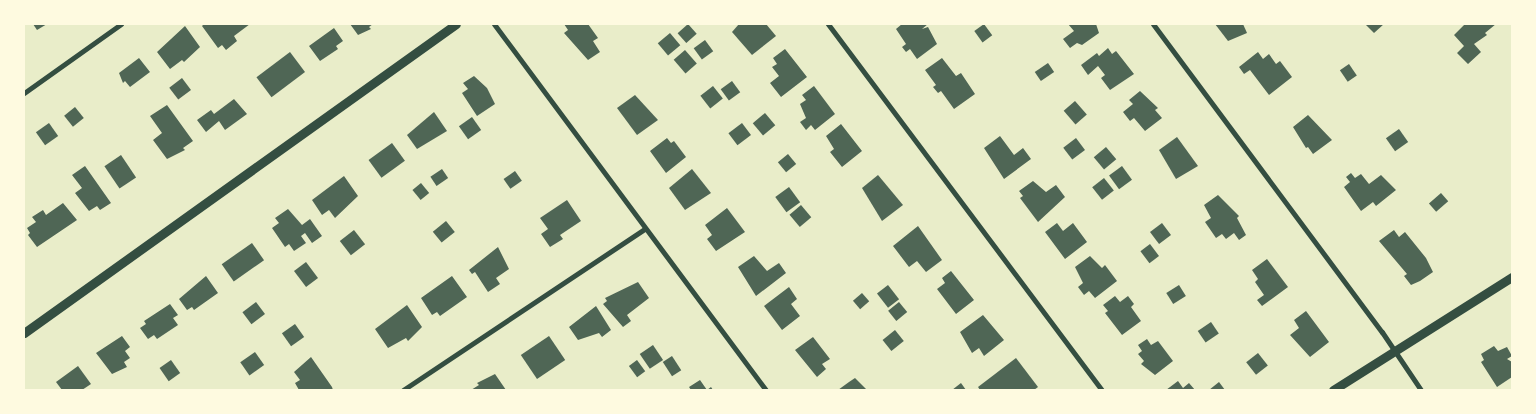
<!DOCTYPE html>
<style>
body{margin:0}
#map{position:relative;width:1536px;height:414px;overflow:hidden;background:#e9edc9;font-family:"Work Sans",sans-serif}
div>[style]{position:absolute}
.building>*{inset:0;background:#4f6655;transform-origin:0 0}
.minor>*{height:5px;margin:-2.5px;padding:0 2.5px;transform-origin:2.5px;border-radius:2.5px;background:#344e41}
.tertiary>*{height:9px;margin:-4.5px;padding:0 4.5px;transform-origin:4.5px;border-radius:4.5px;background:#344e41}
span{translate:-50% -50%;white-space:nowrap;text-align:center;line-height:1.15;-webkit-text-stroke:4px #fefae0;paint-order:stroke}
.frame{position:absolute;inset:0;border:25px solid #fefae0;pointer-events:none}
</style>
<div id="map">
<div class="building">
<i style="clip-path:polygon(33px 24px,47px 24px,37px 30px)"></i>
<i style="clip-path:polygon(204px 24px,250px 24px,234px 36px,237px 41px,226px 50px,222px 45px,218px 48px,202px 26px)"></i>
<i style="clip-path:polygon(350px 24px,373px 24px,369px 27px,371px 29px,358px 35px)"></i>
<i style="clip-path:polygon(564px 24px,588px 24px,598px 38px,593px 41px,600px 52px,588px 60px,564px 33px,568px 30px)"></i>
<i style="left:688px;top:24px;width:13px;height:14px;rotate:48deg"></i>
<i style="clip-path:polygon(739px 24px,766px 24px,776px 36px,752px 55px,732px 32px)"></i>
<i style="clip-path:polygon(902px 24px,928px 24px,922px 29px,928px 27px,937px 44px,917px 59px,910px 49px,906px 52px,902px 47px,906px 44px,896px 29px)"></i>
<i style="left:984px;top:24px;width:14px;height:12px;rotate:54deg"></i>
<i style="clip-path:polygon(1068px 24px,1096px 24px,1099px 33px,1082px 45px,1077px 43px,1070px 48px,1063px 39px,1074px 31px)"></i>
<i style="clip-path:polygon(1215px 24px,1243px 24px,1247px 33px,1228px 41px)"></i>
<i style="clip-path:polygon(1365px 24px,1384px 24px,1374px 33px)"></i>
<i style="clip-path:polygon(1465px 24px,1496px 24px,1485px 33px,1487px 35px,1474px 44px,1481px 52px,1468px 64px,1457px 53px,1464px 46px,1454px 35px)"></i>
<i style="clip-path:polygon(185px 26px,200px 47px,184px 62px,182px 60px,170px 69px,157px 52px)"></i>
<i style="clip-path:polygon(334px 28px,343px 41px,336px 46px,338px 49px,320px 61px,309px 46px)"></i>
<i style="left:670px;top:33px;width:16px;height:16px;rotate:50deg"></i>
<i style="left:705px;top:40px;width:14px;height:14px;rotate:54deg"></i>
<i style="clip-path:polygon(1108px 48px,1112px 54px,1116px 51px,1134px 74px,1110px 90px,1101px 78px,1105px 75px,1098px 66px,1088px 75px,1081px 65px,1097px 53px,1099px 56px)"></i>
<i style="clip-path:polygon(785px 49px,807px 77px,781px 97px,770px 83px,779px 76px,772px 67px,777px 64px,773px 58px)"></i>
<i style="left:685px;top:50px;width:18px;height:15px;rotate:49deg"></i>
<i style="left:290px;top:52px;width:25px;height:42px;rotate:53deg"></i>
<i style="clip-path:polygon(1258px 52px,1263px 59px,1269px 54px,1276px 64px,1280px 61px,1292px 77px,1269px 95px,1250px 70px,1244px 74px,1239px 67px)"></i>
<i style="clip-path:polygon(139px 58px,150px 72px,130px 87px,125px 81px,123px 83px,119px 73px)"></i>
<i style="clip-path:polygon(942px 58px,956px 76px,961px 73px,975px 94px,954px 109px,941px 91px,938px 93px,933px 87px,936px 85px,925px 70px)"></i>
<i style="left:1048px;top:63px;width:11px;height:16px;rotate:56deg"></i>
<i style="left:1349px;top:64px;width:14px;height:11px;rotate:56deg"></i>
<i style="clip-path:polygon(474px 76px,487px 88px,495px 104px,477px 116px,462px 93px,468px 89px,463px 83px)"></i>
<i style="left:182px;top:78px;width:15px;height:16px;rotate:53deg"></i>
<i style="left:732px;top:81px;width:14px;height:14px;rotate:54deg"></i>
<i style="left:713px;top:86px;width:16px;height:16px;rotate:52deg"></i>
<i style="clip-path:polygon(814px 86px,835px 114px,815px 130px,811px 125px,806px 130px,800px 122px,806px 118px,800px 104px,806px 100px,802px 95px)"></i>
<i style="clip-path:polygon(1140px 91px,1158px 108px,1155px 110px,1162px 118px,1145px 131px,1134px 118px,1130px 121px,1123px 112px,1133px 104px,1129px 100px)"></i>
<i style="clip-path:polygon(635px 95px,658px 120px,637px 135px,617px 108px)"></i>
<i style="clip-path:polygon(234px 99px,247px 114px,225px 130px,219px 121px,206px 132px,197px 120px,211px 110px,214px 114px)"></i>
<i style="left:1075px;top:101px;width:18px;height:15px;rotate:49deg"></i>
<i style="clip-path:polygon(167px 105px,193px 141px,183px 148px,185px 150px,167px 159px,153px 140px,162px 133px,150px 116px)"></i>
<i style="left:75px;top:107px;width:14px;height:14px;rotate:51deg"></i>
<i style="clip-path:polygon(434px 112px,447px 131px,417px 149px,407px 135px)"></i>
<i style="left:765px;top:113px;width:16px;height:16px;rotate:50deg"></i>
<i style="clip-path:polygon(1308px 115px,1332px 140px,1313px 154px,1308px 147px,1306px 148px,1293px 127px)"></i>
<i style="left:472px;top:117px;width:16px;height:16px;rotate:55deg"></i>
<i style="left:49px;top:123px;width:16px;height:16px;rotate:55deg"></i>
<i style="left:742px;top:123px;width:15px;height:17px;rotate:53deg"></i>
<i style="clip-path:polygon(841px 124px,862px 151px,842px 167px,830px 152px,834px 149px,826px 136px)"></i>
<i style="left:1399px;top:129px;width:16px;height:16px;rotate:55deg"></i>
<i style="clip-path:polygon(1000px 136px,1014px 155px,1023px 148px,1031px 159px,1004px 179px,984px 148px)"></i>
<i style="clip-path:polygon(1177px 137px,1198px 166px,1176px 179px,1159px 150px)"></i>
<i style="clip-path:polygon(667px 138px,671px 143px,674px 141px,686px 157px,666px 173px,650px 151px)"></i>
<i style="left:1076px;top:138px;width:15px;height:16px;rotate:53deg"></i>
<i style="left:392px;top:143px;width:22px;height:29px;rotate:54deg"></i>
<i style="left:1106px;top:147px;width:16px;height:16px;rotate:50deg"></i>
<i style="left:788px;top:154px;width:13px;height:13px;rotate:51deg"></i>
<i style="left:121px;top:155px;width:27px;height:20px;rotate:56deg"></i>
<i style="clip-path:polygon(85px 166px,111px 203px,100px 210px,97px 206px,89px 211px,75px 193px,82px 188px,72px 175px)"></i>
<i style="left:1122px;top:166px;width:17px;height:16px;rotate:54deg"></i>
<i style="left:442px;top:169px;width:11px;height:14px;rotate:56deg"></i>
<i style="clip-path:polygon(692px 169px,711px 193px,685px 210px,669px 188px)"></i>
<i style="left:515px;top:171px;width:12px;height:14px;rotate:55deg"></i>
<i style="clip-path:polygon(1351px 173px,1355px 178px,1361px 174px,1369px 184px,1381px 175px,1396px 190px,1376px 206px,1373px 202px,1361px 211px,1344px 187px,1350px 182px,1346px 177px)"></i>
<i style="clip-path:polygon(878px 175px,903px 205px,882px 221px,862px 188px)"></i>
<i style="clip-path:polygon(344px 176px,358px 196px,335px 218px,329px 210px,322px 215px,312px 200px)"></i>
<i style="left:1104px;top:178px;width:16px;height:15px;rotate:52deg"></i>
<i style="clip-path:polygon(1033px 181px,1046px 192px,1056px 185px,1065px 197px,1038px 222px,1020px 198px,1023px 196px,1019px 191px)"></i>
<i style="left:421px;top:183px;width:13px;height:11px;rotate:51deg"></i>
<i style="left:789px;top:187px;width:19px;height:17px;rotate:54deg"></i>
<i style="left:1441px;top:193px;width:11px;height:16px;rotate:49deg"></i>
<i style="clip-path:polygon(1218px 195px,1239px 216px,1237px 218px,1246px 235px,1239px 240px,1234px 233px,1226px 239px,1222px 234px,1216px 238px,1205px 222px,1211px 218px,1204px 205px)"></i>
<i style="clip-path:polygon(567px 200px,581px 221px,560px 235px,563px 239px,550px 247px,541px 234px,548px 229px,540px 218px)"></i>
<i style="clip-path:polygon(63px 203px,77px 220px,37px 247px,28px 235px,30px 233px,27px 228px,36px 222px,32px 217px,43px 210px,46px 215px)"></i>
<i style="left:801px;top:205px;width:16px;height:15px;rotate:50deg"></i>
<i style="clip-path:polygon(727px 208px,745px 232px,716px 251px,707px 239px,712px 235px,705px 225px)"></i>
<i style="clip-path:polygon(288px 209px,302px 225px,310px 219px,322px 236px,312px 243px,305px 233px,301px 236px,306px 243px,294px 251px,289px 244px,285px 247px,272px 228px,279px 223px,275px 218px)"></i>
<i style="left:446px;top:221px;width:14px;height:17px;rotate:51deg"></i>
<i style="clip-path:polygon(1057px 223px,1063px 231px,1073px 223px,1087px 242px,1065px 259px,1045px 232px)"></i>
<i style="left:1162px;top:223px;width:15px;height:15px;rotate:53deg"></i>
<i style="clip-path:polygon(918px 226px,942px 260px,926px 272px,917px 261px,909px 267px,893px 246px)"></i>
<i style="left:354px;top:230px;width:18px;height:18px;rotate:52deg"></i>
<i style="clip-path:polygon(1394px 230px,1399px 237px,1405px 232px,1426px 258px,1433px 272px,1420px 281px,1411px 285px,1404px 276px,1407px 274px,1379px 241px)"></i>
<i style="left:252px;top:243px;width:21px;height:37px;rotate:55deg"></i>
<i style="left:1150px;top:244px;width:15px;height:12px;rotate:53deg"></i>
<i style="clip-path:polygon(498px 247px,509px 269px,496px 278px,500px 284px,488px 292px,475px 272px,472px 274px,469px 270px)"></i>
<i style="clip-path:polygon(754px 256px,767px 271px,779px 263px,786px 273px,756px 296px,738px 267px)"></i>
<i style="clip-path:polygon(1090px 256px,1102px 268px,1105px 265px,1117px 281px,1095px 298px,1089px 291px,1084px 295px,1078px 287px,1083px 283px,1075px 267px)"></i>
<i style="clip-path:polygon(1267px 259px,1288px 287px,1262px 306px,1257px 300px,1264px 295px,1255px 282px,1258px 279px,1252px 270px)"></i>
<i style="left:306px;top:262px;width:20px;height:15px;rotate:53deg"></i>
<i style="clip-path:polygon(951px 271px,974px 300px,956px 314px,937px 289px,945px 283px,942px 278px)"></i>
<i style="clip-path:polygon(206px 276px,218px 293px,194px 310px,192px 307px,187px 310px,179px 299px)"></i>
<i style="clip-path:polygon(452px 276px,467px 297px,440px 316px,437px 312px,432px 315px,421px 298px)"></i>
<i style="clip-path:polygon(638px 282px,649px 298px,627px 315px,631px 321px,623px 327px,603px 304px,607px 301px,605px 298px)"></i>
<i style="left:888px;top:285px;width:18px;height:14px;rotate:52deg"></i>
<i style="left:1179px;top:285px;width:13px;height:15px;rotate:58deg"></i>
<i style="clip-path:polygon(789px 287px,797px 299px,791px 304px,800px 316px,782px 330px,764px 306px)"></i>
<i style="left:862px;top:293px;width:11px;height:12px;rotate:49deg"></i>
<i style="clip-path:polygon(1115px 296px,1120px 302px,1128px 296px,1134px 304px,1131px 307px,1141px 321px,1122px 335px,1105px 313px,1108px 311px,1103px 305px)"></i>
<i style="left:256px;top:302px;width:15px;height:17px;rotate:53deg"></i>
<i style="left:899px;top:302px;width:13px;height:14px;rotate:51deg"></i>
<i style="clip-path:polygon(170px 304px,178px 315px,173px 318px,178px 325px,157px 339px,154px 335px,148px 339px,140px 328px,146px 324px,144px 321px)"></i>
<i style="clip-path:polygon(407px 305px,422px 327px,408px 341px,406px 338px,388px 348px,375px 329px)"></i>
<i style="clip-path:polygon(596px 306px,611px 330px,602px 337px,599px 333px,578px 340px,569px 327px)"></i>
<i style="clip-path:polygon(1306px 311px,1329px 342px,1310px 357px,1290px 335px,1299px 328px,1294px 320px)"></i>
<i style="clip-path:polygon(983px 315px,1004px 340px,984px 356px,979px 348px,972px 353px,960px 332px)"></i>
<i style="left:1211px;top:322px;width:14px;height:16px;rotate:56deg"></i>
<i style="left:295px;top:324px;width:16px;height:16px;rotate:55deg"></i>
<i style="left:895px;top:330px;width:14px;height:16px;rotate:51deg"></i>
<i style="clip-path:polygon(122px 336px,130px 347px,125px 351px,130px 358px,124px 362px,127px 367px,112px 374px,96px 353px)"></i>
<i style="left:549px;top:336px;width:29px;height:34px;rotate:56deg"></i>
<i style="clip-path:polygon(813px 337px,830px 359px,822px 364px,826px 369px,817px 377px,795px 350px)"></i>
<i style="clip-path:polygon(1147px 339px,1151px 345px,1158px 341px,1173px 361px,1155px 375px,1141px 364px,1144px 361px,1138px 354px,1142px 351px,1138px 345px)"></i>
<i style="left:653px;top:345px;width:18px;height:16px;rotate:56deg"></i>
<i style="clip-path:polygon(1494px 346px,1498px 351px,1507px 347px,1512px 356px,1507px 359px,1512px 362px,1512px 377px,1497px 387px,1481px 362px,1484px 360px,1481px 354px)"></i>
<i style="left:255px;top:352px;width:16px;height:18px;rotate:55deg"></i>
<i style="left:1258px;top:353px;width:16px;height:15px;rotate:52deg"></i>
<i style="left:672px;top:356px;width:17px;height:11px;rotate:57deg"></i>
<i style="clip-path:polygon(311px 357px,332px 387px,333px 390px,299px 390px,295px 383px,300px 380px,294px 372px)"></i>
<i style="clip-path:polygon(1016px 358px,1038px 387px,1034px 390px,980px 390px,978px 387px)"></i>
<i style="left:171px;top:360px;width:16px;height:14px;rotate:55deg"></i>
<i style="left:637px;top:360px;width:14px;height:10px;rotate:54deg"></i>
<i style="clip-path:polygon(78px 366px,91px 384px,82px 390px,62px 390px,56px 382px)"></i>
<i style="clip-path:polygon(495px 374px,506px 390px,471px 390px,479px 385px,477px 383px)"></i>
<i style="clip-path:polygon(855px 378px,867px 390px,838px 390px,849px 382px)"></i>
<i style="clip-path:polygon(700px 380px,707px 390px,711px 387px,713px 390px,691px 390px,689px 387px)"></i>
<i style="clip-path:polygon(1178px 381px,1183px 388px,1189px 383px,1195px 390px,1166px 390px)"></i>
<i style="clip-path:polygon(1219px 382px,1225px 390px,1209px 390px)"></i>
<i style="clip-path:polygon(961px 383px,966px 390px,952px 390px)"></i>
</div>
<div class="minor">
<i style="left:494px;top:24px;width:456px;rotate:53.4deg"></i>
<i style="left:828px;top:24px;width:457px;rotate:53.2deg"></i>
<i style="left:1153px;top:24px;width:384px;rotate:53.4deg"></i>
<i style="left:1382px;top:332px;width:70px;rotate:56.1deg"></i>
<i style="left:24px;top:93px;width:119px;rotate:-35.4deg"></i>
<i style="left:403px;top:390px;width:290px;rotate:-33.7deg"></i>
</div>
<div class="tertiary">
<i style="left:24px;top:333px;width:531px;rotate:-35.58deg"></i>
<i style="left:1333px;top:390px;width:212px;rotate:-32.3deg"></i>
</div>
<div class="frame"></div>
</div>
